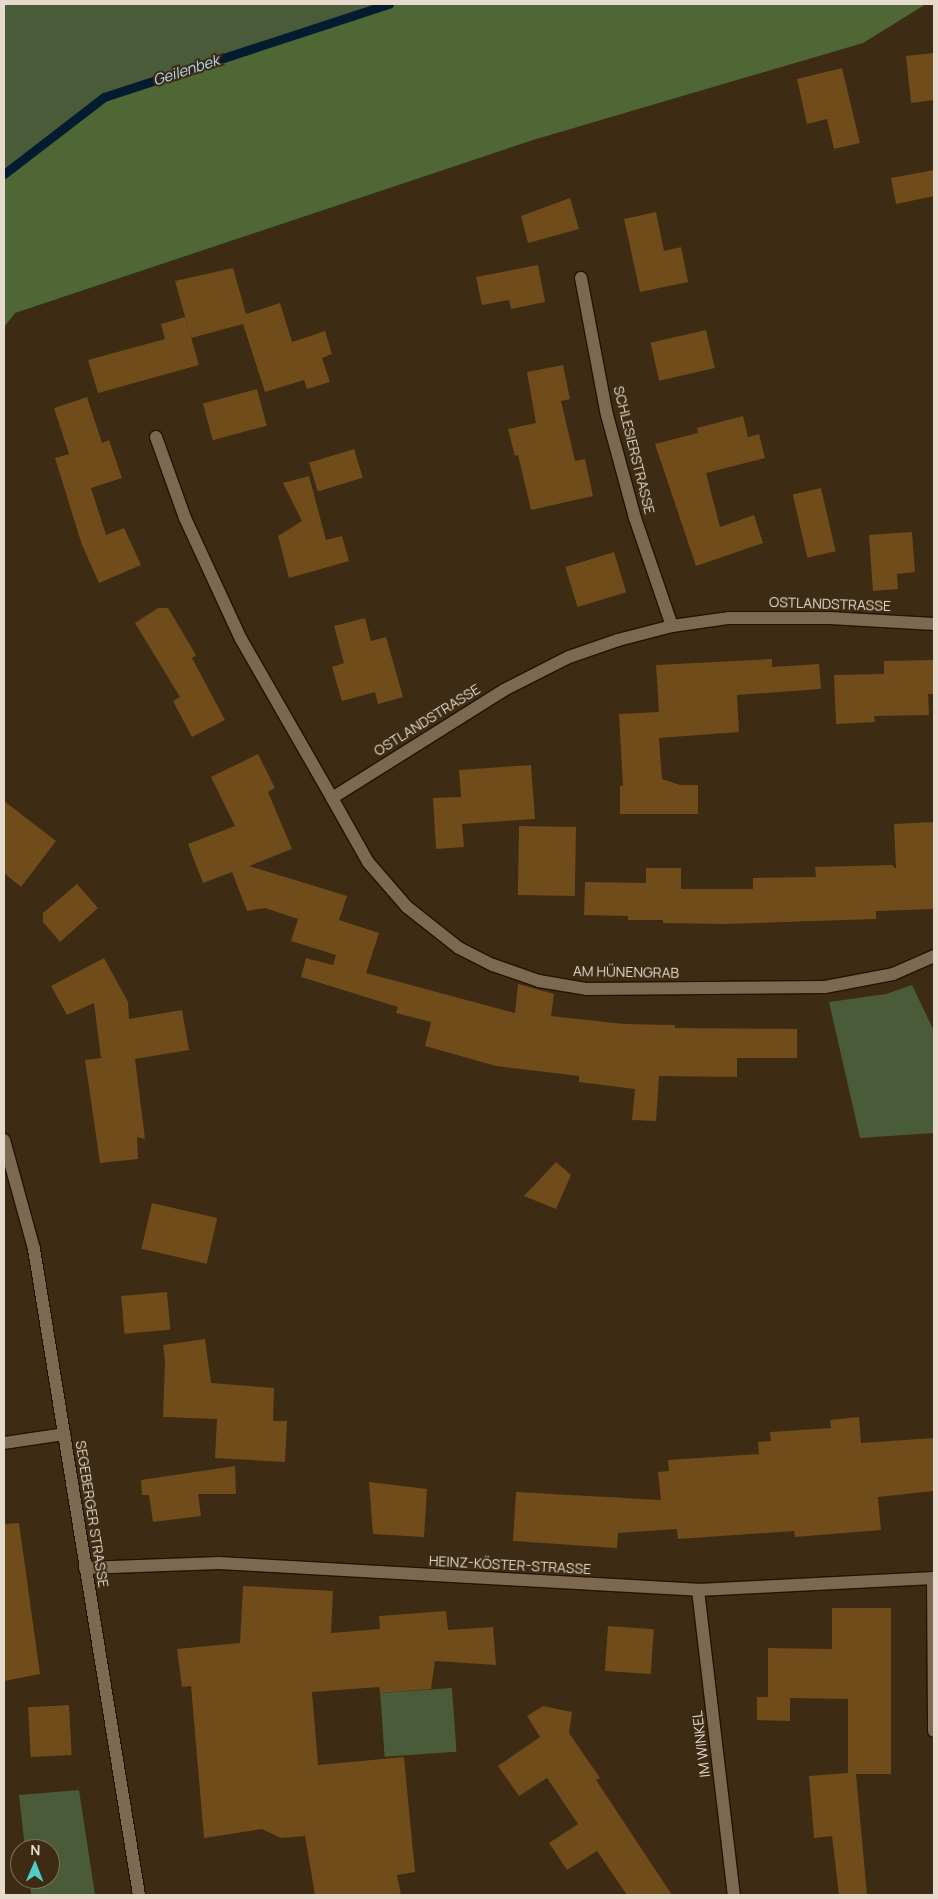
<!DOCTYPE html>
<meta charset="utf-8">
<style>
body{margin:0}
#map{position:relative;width:938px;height:1899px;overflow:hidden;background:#3d2b14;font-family:Manrope,sans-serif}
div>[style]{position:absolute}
.green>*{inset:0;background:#495b39;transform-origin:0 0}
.forest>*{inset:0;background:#4e6735}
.stream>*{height:9px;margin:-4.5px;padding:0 4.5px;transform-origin:4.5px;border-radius:4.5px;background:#041c2f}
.building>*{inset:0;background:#6f4c19;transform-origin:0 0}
.roads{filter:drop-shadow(1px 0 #231300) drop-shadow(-1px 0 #231300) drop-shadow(0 1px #231300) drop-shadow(0 -1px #231300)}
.minor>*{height:12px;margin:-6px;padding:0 6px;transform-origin:6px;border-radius:6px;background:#7d6950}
.secondary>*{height:12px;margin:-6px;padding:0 6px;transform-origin:6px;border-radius:6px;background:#7d6950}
span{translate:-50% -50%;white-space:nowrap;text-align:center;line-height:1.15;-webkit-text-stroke:4px #3d2b14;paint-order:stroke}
.street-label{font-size:14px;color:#e5dacc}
.water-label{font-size:15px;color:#b2daff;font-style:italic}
.frame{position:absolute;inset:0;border:5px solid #e5dacc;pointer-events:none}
.north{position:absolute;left:10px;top:1839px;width:50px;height:50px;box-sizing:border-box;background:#3d2b14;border:1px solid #80715e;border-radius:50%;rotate:1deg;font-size:14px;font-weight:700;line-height:20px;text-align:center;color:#e5dacc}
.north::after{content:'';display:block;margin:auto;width:18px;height:22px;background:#53cdca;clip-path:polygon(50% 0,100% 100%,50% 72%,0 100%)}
</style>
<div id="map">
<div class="green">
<i style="clip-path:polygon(4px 4px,394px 4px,104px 99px,4px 177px)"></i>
<i style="clip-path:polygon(912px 985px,934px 1031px,934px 1133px,860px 1138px,829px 1002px,886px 994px)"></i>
<i style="left:452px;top:1688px;width:64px;height:72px;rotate:86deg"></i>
<i style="clip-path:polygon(79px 1790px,95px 1895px,31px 1895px,29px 1879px,50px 1879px,50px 1849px,25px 1849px,19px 1795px)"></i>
</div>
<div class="forest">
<i style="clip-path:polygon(394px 4px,926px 4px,863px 43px,533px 140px,15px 313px,4px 327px,4px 177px,104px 99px)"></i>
</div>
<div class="stream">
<i style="left:4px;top:174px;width:126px;rotate:-37.6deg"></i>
<i style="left:104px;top:97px;width:300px;rotate:-18.1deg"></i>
</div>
<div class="building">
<i style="clip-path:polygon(934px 53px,934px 100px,911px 103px,906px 56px)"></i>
<i style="clip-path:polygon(842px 68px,860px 143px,834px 149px,827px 119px,807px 124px,797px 79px)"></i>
<i style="clip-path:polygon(934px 170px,934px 196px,896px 204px,891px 178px)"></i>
<i style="clip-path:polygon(570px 198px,579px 229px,528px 243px,521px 216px)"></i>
<i style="clip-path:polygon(656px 212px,664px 251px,681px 247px,688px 282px,640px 292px,624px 219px)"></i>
<i style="clip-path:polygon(538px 265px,545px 302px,511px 309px,509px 300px,482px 305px,476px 277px)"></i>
<i style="clip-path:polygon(233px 268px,246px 314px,280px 303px,292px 342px,325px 331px,332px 354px,322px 358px,330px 382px,307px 389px,304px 380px,265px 392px,243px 324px,191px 338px,175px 281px)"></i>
<i style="clip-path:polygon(185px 317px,199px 365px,98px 393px,88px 360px,165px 339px,161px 324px)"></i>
<i style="left:706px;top:330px;width:39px;height:57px;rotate:77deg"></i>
<i style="clip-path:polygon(563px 365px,570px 399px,561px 401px,575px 461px,585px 459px,593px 496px,531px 510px,518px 455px,515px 456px,508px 429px,536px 423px,527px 372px)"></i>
<i style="left:257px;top:389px;width:38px;height:56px;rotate:75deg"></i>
<i style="clip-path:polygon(87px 397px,102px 443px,109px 440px,122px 478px,91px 488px,106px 535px,124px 528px,141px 565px,99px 583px,82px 545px,55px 458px,69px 454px,54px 408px)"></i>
<i style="clip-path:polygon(743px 416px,748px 437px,759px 434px,765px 458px,706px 473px,720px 527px,754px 515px,763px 543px,696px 566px,655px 444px,698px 433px,697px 428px)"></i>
<i style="left:354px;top:449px;width:30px;height:47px;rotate:73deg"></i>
<i style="clip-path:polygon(309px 476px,326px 540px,342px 536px,349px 561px,289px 578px,278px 536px,302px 521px,283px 483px)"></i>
<i style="left:821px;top:488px;width:65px;height:29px;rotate:77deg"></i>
<i style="clip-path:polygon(912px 532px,915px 572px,897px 574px,898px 589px,873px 591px,869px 535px)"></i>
<i style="left:614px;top:552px;width:42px;height:51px;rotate:73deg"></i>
<i style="clip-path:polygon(158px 608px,168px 608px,196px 655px,192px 658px,225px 720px,192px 737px,173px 701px,180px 697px,135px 623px)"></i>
<i style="clip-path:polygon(365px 618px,371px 641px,386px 637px,403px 697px,378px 704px,375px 692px,342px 701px,332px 667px,344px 663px,334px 626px)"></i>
<i style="clip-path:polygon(772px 659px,772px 667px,819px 664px,821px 689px,737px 695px,739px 732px,659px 738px,662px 779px,680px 785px,698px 785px,698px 814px,620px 814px,620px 786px,623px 786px,619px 714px,659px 712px,656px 665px)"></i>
<i style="clip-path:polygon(934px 660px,934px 694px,928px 694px,929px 715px,874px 716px,875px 722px,836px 724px,834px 675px,884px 674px,884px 661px)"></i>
<i style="clip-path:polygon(258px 754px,275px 788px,268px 792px,292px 849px,249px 866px,347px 896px,339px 920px,379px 933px,366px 973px,515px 1013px,518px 984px,554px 994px,551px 1016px,624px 1024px,675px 1025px,675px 1028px,797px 1029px,797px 1058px,737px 1058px,737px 1077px,659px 1076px,656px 1121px,632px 1120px,635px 1089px,579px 1082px,579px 1076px,496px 1066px,425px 1046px,431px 1022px,396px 1013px,398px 1007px,301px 977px,306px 958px,333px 965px,336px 955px,291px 941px,298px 919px,265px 908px,247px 911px,232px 872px,203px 883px,188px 844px,235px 826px,211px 777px)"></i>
<i style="clip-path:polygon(531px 765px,535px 819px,462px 824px,464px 847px,436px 849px,433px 798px,461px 797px,459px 770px)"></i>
<i style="clip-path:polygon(4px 801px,56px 841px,21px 887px,4px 873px)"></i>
<i style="clip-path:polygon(934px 822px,934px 909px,876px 911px,876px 919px,724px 924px,663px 923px,663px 920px,628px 920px,628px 916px,584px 915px,585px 882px,646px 883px,646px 868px,681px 868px,681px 889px,753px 889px,753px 878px,816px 877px,815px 867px,892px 865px,896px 869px,894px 824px)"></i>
<i style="left:519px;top:826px;width:57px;height:69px;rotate:1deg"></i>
<i style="clip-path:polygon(77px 884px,98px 908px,60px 942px,43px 922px,43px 913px)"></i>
<i style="clip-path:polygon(104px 958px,128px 1002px,129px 1019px,182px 1010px,189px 1050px,135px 1059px,145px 1139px,137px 1137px,138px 1159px,100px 1163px,85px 1060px,101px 1058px,94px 1003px,67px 1015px,51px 986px)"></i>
<i style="clip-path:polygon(556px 1162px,571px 1175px,556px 1209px,524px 1196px)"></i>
<i style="left:152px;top:1203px;width:67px;height:47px;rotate:13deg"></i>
<i style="left:167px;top:1292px;width:38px;height:46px;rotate:85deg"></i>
<i style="clip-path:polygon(205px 1339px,211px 1383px,274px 1388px,273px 1421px,287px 1421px,285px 1462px,215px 1458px,217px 1419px,163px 1417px,165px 1361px,163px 1345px)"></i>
<i style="clip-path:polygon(859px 1417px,861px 1443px,934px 1438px,934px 1491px,878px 1497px,881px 1530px,795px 1537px,794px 1531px,678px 1539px,677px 1529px,618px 1533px,617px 1548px,513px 1541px,516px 1492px,661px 1500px,658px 1472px,669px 1471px,668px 1460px,759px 1454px,758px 1442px,771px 1441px,770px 1432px,831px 1428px,830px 1420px)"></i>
<i style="clip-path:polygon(235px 1466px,236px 1494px,198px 1494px,201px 1516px,153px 1522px,149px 1495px,142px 1495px,141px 1480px)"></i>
<i style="clip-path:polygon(369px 1482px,427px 1489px,424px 1537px,373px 1534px)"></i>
<i style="clip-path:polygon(19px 1523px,40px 1674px,4px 1681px,4px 1524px)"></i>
<i style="clip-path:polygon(243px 1586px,333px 1591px,331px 1633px,380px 1629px,379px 1616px,446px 1611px,448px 1630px,493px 1627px,496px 1665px,435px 1661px,431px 1689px,380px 1693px,379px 1687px,312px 1692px,318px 1765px,404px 1757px,415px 1872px,397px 1875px,401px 1895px,315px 1895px,305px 1836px,281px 1838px,262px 1829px,204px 1838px,191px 1686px,182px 1687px,177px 1649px,240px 1643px)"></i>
<i style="clip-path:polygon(832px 1608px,891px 1608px,891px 1774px,856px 1774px,867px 1895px,839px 1895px,832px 1836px,814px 1838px,809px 1776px,848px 1773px,848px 1699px,790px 1698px,790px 1721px,757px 1720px,757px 1697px,768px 1697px,768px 1648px,832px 1649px)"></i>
<i style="left:608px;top:1626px;width:46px;height:45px;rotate:4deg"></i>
<i style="left:69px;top:1705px;width:50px;height:41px;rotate:87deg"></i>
<i style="clip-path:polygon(543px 1706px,572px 1712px,569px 1733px,600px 1778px,596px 1780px,672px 1895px,627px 1895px,597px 1851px,567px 1870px,549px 1843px,578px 1824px,547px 1778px,519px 1796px,498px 1766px,540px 1737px,527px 1716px)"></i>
</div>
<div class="roads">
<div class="minor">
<i style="left:581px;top:278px;width:139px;rotate:79.3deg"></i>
<i style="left:607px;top:415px;width:107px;rotate:74.8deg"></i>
<i style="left:635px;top:518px;width:114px;rotate:71.1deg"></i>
<i style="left:156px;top:437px;width:86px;rotate:70.3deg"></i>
<i style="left:185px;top:518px;width:133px;rotate:65.2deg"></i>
<i style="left:241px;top:639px;width:183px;rotate:60.2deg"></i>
<i style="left:332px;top:798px;width:203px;rotate:-32.1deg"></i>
<i style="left:504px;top:690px;width:73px;rotate:-26.9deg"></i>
<i style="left:569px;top:657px;width:52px;rotate:-19.1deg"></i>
<i style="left:618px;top:640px;width:56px;rotate:-14.5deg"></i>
<i style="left:672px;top:626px;width:58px;rotate:-8deg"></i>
<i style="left:729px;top:618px;width:101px"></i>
<i style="left:830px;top:618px;width:104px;rotate:3.3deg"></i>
<i style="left:332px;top:798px;width:73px;rotate:60.6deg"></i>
<i style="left:368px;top:862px;width:60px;rotate:49.1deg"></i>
<i style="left:407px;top:907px;width:66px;rotate:38.3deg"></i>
<i style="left:459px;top:948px;width:38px;rotate:27deg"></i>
<i style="left:493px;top:965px;width:49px;rotate:19.2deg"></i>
<i style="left:539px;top:981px;width:49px;rotate:9.5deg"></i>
<i style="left:587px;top:989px;width:238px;rotate:-0.5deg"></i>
<i style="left:825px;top:987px;width:69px;rotate:-10.8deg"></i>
<i style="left:893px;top:974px;width:45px;rotate:-23.7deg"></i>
<i style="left:4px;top:1443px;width:61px;rotate:-8.5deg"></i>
<i style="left:85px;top:1568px;width:134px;rotate:-2.1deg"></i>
<i style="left:219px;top:1563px;width:480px;rotate:3.2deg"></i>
<i style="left:698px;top:1590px;width:236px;rotate:-2.9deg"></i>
<i style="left:933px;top:1578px;width:153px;rotate:89.6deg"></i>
<i style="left:698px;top:1590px;width:307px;rotate:83.3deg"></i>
</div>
<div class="secondary">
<i style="left:4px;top:1140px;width:113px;rotate:74.6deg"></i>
<i style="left:34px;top:1249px;width:654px;rotate:80.77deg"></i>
</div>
</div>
<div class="street-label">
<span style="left:634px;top:450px;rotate:76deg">SCHLESIERSTRASSE</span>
<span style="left:830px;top:604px;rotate:2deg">OSTLANDSTRASSE</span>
<span style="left:427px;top:720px;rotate:-32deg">OSTLANDSTRASSE</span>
<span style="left:626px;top:972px;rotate:1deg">AM HÜNENGRAB</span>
<span style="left:92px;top:1514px;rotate:81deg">SEGEBERGER STRASSE</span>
<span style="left:510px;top:1565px;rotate:3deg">HEINZ-KÖSTER-STRASSE</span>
<span style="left:701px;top:1744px;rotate:-97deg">IM WINKEL</span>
</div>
<div class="water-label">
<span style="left:186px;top:70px;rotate:-18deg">Geilenbek</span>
</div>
<div class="frame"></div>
<div class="north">N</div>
</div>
